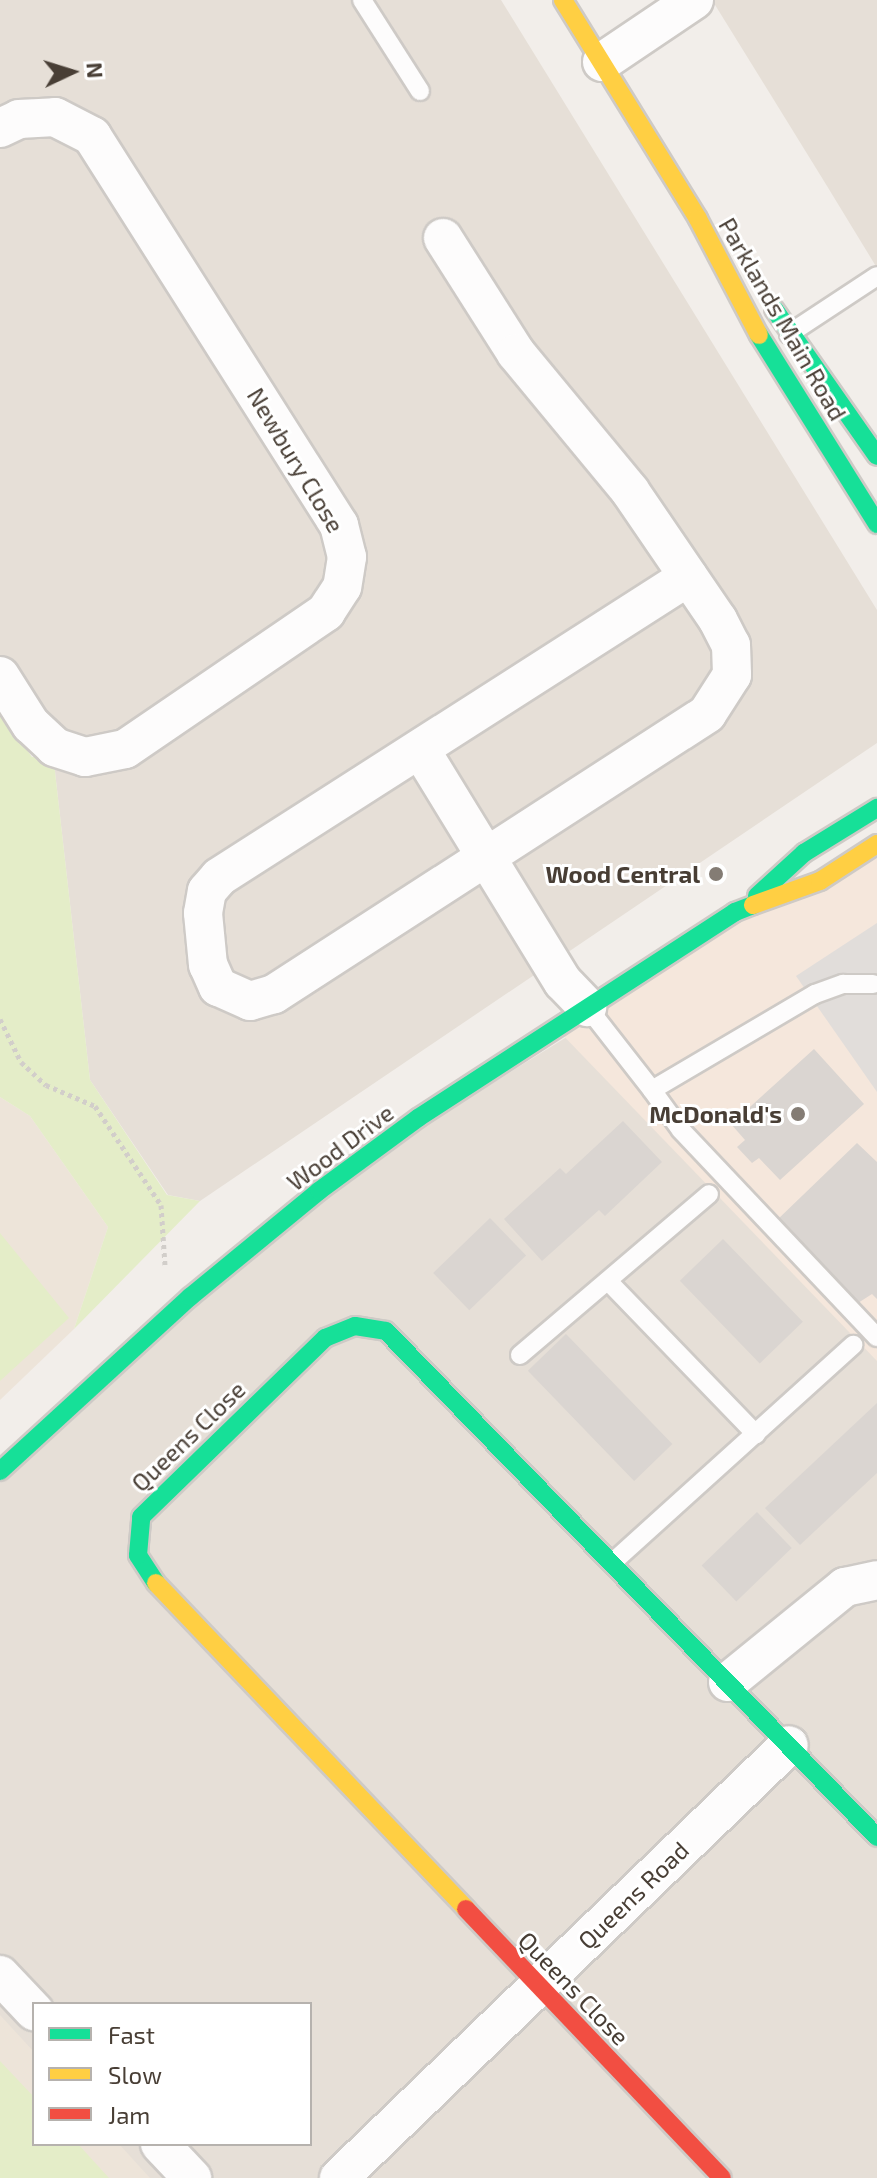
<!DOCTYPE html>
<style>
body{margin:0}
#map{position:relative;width:877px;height:2178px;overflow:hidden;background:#f2eeea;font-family:"Exo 2",sans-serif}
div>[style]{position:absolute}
.residential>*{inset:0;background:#e6dfd7}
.commercial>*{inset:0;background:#f5e7dc}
.education>*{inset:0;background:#ede4d9}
.green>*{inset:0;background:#e4edc8}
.parking>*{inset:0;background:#e1ddda}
.building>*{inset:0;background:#dad5d1;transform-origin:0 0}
.path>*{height:5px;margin-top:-2.5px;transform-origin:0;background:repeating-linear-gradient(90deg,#d2ceca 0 4px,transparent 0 8px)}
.roads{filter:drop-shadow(2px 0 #cecac6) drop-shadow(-2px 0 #cecac6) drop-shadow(0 2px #cecac6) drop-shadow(0 -2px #cecac6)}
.lane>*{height:18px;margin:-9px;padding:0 9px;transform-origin:9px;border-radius:9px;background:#fdfcfc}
.street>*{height:38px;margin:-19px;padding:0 19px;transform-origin:19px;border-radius:19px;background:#fdfcfc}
.fast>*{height:18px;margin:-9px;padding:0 9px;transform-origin:9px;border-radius:9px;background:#16e098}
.slow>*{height:18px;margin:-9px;padding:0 9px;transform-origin:9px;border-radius:9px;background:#ffcf43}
.jam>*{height:18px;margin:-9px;padding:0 9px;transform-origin:9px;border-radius:9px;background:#f24e42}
.dots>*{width:22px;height:22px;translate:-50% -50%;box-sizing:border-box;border:4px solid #fff;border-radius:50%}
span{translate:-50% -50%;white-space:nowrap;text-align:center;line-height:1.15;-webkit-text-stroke:6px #fff;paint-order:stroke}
.street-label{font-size:24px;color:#483e35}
.poi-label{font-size:24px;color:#483e35;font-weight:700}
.right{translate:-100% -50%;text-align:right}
.legend{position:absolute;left:32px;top:2002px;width:280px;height:144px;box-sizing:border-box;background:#fff;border:2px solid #b6b2ae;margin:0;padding:10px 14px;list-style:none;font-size:24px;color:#483e35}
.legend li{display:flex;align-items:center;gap:16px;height:40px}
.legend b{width:40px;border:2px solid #b6b2ae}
.north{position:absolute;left:32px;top:32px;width:80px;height:80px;-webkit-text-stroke:6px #fff;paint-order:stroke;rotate:86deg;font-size:22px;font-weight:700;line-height:32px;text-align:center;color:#483e35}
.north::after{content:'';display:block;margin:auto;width:28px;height:36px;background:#483e35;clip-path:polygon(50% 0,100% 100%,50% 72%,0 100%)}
</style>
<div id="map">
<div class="residential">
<i style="clip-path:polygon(0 0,501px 0,877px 610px,877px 743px,200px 1201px,168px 1195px,90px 1080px,53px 754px,0 683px)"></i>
<i style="clip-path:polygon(712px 0,877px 0,877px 268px,827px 186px)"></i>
<i style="clip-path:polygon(evenodd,877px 844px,877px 2178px,0 2178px,0 1471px,319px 1191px,877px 844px,34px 2004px,310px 2004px,310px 2144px,34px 2144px,34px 2004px)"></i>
</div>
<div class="commercial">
<i style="clip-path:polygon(877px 844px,877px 1361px,555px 1027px)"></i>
</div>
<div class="education">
<i style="clip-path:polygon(0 1097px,30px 1116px,108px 1227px,74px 1329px,0 1400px)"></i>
<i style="clip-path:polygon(0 2015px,34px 2052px,34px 2144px,119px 2144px,150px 2178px,0 2178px)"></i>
</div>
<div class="green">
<i style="clip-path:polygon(0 712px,32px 757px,53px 754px,90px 1080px,167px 1195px,200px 1201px,74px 1329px,108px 1227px,30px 1116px,0 1097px)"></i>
<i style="clip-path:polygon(0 1233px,69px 1318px,0 1381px)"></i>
<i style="clip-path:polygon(0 2061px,34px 2097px,34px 2144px,78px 2144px,109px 2178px,0 2178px)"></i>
</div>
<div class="parking">
<i style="clip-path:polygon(877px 923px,877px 1092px,796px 976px)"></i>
</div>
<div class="building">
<i style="clip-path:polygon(814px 1049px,864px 1104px,780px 1180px,759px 1158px,752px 1163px,737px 1147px,745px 1140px,731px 1124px)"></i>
<i style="clip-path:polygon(623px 1121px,662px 1162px,605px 1216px,599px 1210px,542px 1261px,504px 1219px,560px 1168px,566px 1174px)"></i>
<i style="clip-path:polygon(857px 1143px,877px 1162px,877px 1299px,872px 1294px,858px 1303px,776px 1221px)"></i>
<i style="left:490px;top:1218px;width:52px;height:79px;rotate:46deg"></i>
<i style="left:723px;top:1239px;width:115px;height:60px;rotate:46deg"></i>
<i style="left:566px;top:1334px;width:153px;height:53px;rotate:46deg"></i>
<i style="clip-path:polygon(877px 1403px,877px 1473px,800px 1545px,765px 1508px)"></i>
<i style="left:757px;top:1512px;width:50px;height:77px;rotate:46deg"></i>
</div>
<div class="path">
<i style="left:0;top:1019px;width:48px;rotate:64deg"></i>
<i style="left:21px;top:1062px;width:34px;rotate:43deg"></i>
<i style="left:46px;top:1085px;width:53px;rotate:23.2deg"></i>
<i style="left:95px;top:1106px;width:119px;rotate:56.3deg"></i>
<i style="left:161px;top:1205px;width:60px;rotate:86.2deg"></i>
</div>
<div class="roads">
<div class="lane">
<i style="left:362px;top:0;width:108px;rotate:57.5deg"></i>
<i style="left:789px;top:334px;width:105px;rotate:-33.4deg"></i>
<i style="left:588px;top:1008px;width:104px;rotate:52deg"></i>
<i style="left:652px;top:1090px;width:189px;rotate:-30.5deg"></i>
<i style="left:815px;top:994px;width:30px;rotate:-20deg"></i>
<i style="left:843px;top:984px;width:30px"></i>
<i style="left:652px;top:1090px;width:49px;rotate:54.1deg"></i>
<i style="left:681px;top:1130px;width:285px;rotate:46.6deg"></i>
<i style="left:608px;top:1281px;width:213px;rotate:46deg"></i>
<i style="left:520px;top:1355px;width:248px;rotate:-40.4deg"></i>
<i style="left:613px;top:1562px;width:324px;rotate:-42.1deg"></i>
</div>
<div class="street">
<i style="left:602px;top:62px;width:111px;rotate:-34deg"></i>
<i style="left:0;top:128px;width:21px;rotate:-25deg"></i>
<i style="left:19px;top:119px;width:36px;rotate:-3deg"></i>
<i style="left:55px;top:117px;width:42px;rotate:27.2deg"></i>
<i style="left:92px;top:136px;width:461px;rotate:57.6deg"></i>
<i style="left:339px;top:525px;width:33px;rotate:76deg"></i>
<i style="left:347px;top:557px;width:30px;rotate:99deg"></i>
<i style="left:342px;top:587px;width:30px;rotate:123deg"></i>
<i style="left:326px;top:612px;width:243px;rotate:145.7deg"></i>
<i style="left:125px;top:749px;width:41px;rotate:168.7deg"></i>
<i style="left:85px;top:757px;width:32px;rotate:-162deg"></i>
<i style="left:55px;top:747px;width:33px;rotate:-137deg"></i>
<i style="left:31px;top:725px;width:58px;rotate:-122.3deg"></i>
<i style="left:443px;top:238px;width:136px;rotate:57.6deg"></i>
<i style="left:516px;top:353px;width:179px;rotate:50.4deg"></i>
<i style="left:630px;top:491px;width:156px;rotate:55.7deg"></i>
<i style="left:718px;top:620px;width:28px;rotate:63deg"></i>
<i style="left:731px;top:645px;width:30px;rotate:88deg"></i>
<i style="left:732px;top:675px;width:46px;rotate:122.7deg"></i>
<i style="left:707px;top:714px;width:516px;rotate:147.11deg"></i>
<i style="left:274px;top:994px;width:25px;rotate:164deg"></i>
<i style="left:250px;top:1001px;width:35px;rotate:-156deg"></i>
<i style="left:218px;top:987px;width:24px;rotate:-114deg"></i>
<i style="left:208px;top:965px;width:52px;rotate:-95.5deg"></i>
<i style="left:203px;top:913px;width:22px;rotate:-80deg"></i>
<i style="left:207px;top:891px;width:18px;rotate:-49deg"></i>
<i style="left:219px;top:877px;width:557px;rotate:-32.61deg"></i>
<i style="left:420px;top:749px;width:273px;rotate:58.5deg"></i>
<i style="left:563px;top:982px;width:35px;rotate:46deg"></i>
<i style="left:728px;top:1682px;width:151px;rotate:-39.1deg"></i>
<i style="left:845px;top:1587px;width:33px;rotate:-12deg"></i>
<i style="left:0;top:1975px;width:50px;rotate:46.6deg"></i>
<i style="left:160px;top:2144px;width:47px;rotate:46.7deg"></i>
<i style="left:339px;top:2178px;width:624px;rotate:-43.9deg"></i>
</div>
<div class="fast">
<i style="left:774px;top:309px;width:179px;rotate:55deg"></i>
<i style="left:759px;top:335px;width:223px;rotate:58deg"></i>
<i style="left:757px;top:896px;width:64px;rotate:-42.5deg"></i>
<i style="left:804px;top:853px;width:86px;rotate:-31.7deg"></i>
<i style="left:0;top:1471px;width:258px;rotate:-42.5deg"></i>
<i style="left:190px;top:1297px;width:167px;rotate:-39.4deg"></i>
<i style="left:319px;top:1191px;width:123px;rotate:-36.4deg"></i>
<i style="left:418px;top:1118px;width:378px;rotate:-33deg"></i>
<i style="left:735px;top:912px;width:19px;rotate:-21deg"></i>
<i style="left:156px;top:1583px;width:33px;rotate:-123deg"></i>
<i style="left:138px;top:1555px;width:38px;rotate:-85deg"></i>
<i style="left:141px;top:1517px;width:257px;rotate:-44.2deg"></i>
<i style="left:325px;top:1338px;width:32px;rotate:-22deg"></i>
<i style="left:355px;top:1326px;width:31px;rotate:9deg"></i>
<i style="left:386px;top:1331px;width:705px;rotate:45.86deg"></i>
</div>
<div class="slow">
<i style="left:563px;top:0;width:257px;rotate:58.3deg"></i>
<i style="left:698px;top:219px;width:131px;rotate:62.3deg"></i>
<i style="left:753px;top:905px;width:71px;rotate:-19.7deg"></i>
<i style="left:820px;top:881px;width:68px;rotate:-33deg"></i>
<i style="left:156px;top:1583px;width:450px;rotate:46.4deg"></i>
</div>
<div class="jam">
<i style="left:466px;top:1909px;width:371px;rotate:46.4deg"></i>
</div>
</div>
<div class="dots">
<i style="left:716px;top:874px;background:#847c74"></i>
<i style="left:798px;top:1114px;background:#847c74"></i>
</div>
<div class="street-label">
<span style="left:783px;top:319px;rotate:60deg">Parklands Main Road</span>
<span style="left:296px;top:460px;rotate:59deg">Newbury Close</span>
<span style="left:340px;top:1147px;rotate:-37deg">Wood Drive</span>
<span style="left:188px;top:1436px;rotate:-44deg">Queens Close</span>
<span style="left:633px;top:1895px;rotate:-44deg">Queens Road</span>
<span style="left:574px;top:1988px;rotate:46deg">Queens Close</span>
</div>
<div class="poi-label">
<span class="right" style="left:700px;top:874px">Wood Central</span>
<span class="right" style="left:782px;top:1114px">McDonald's</span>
</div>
<ul class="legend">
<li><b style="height:10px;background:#16e098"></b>Fast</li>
<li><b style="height:10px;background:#ffcf43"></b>Slow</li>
<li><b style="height:10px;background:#f24e42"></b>Jam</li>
</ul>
<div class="north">N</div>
</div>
